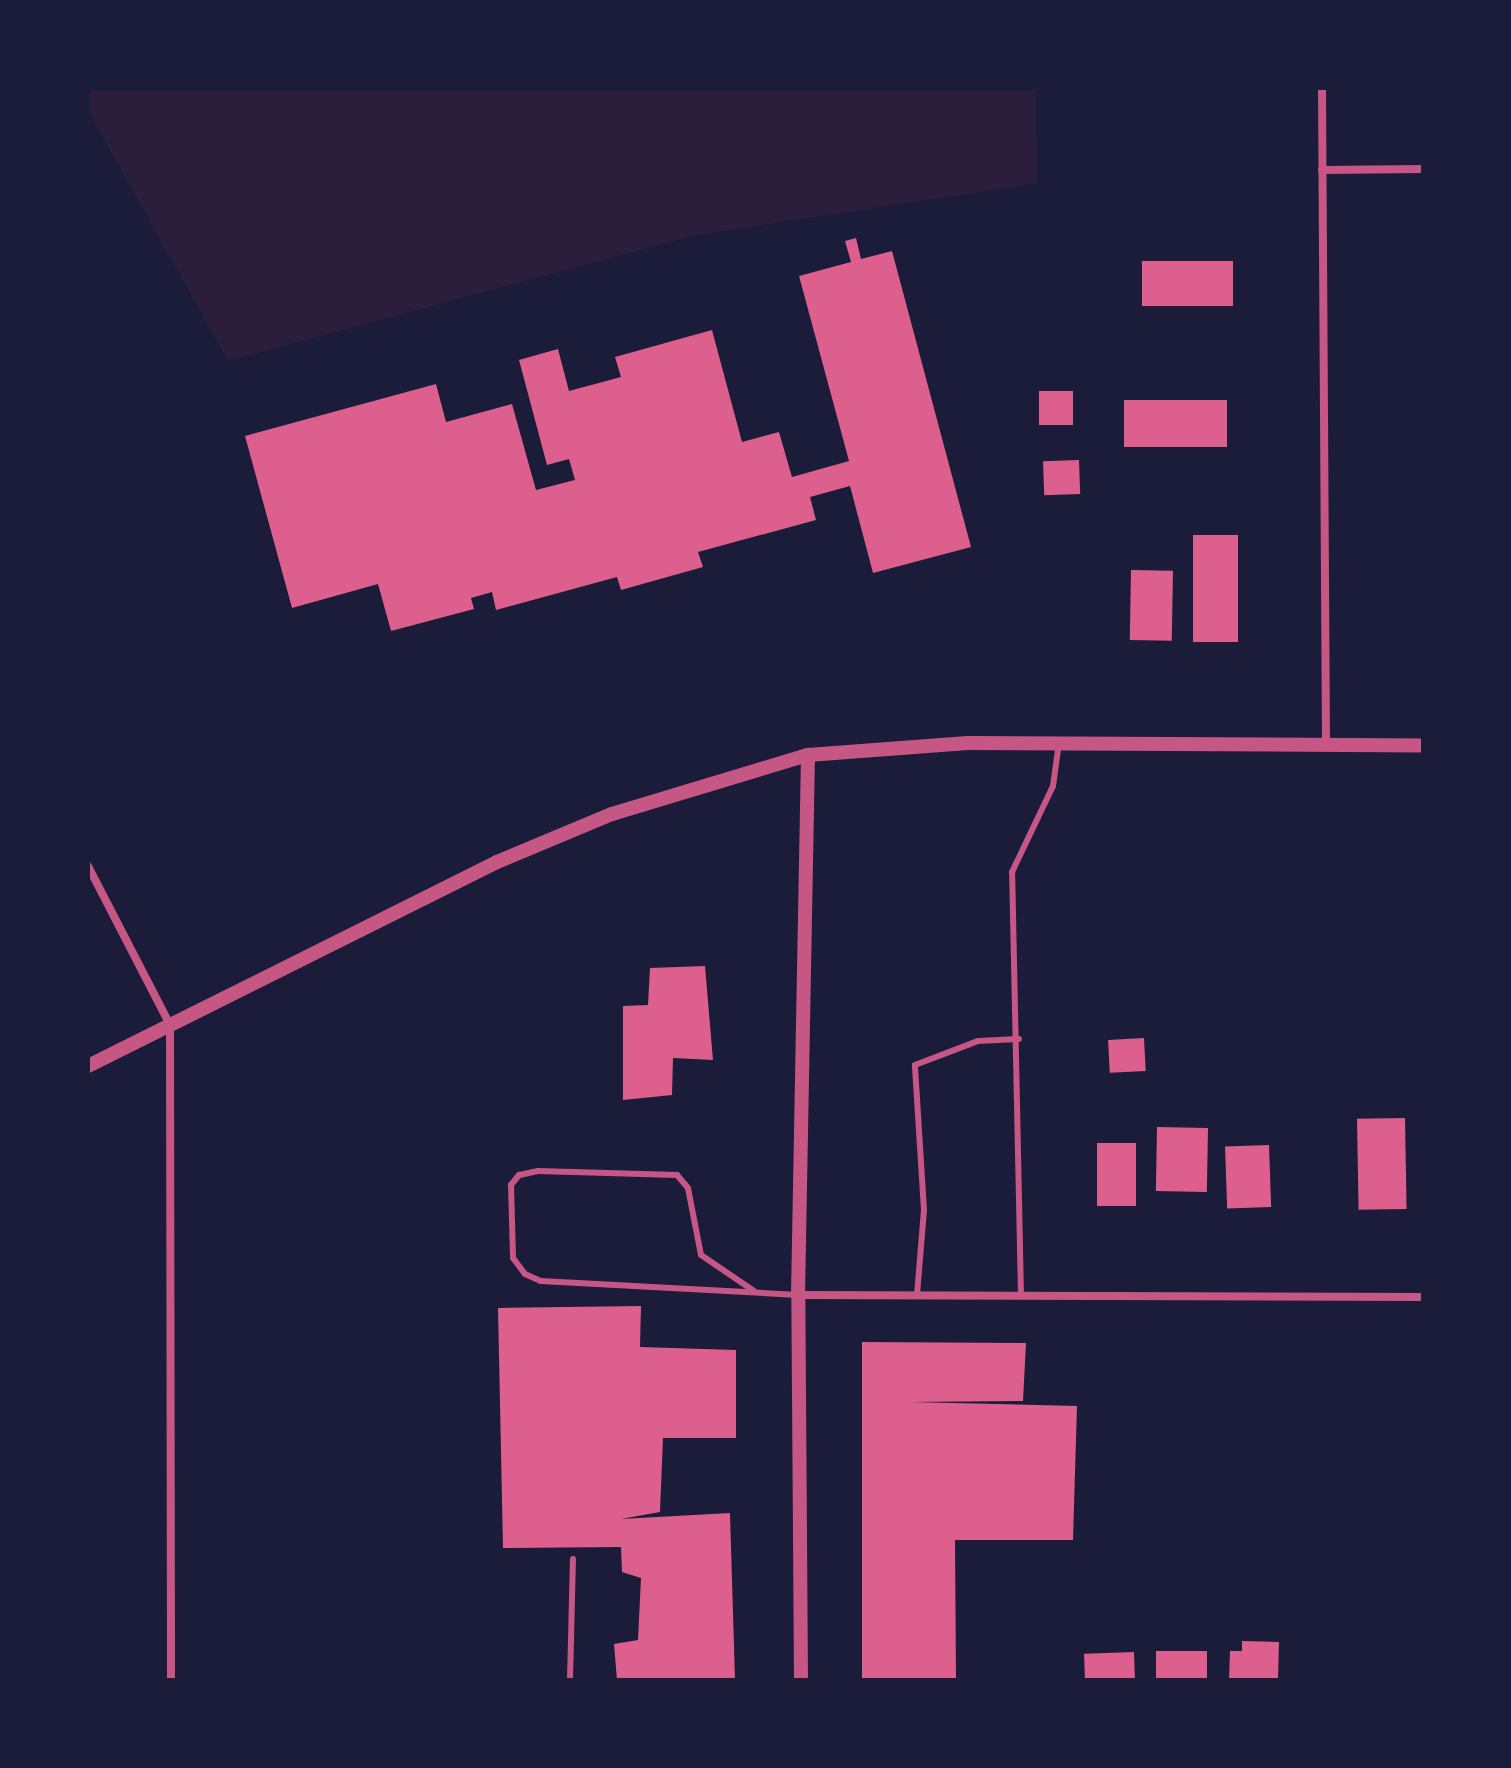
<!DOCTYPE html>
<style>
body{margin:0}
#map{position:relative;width:1511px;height:1768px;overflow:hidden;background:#1b1b3a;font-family:"Exo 2",sans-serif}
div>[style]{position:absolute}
.green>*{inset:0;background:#2a1e3b}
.building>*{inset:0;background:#dd5f8e;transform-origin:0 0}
.service>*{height:6px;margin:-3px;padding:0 3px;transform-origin:3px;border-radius:3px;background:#c65784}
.minor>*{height:8px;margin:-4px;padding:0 4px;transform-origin:4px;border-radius:4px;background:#c65784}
.tertiary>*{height:14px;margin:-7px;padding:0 7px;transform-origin:7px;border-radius:7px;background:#c65784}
span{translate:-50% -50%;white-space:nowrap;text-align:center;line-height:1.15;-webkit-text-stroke:8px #1b1b3a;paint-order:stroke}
.frame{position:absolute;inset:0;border:90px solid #1b1b3a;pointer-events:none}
</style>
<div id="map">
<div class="green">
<i style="clip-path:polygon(88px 88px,1036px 88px,1037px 183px,696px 235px,228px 361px,88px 111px)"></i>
</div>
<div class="building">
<i style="clip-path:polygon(856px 238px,861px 259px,892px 251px,971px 547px,873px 573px,850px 486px,810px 497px,816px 520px,698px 552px,703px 567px,621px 590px,617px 577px,496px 610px,492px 592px,471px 598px,474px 609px,391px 631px,378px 584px,292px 608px,245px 436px,436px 384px,446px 422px,512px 404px,536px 490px,575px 480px,569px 459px,547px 465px,519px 360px,558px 349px,569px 391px,621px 377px,615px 357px,712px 330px,742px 442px,779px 432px,792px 477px,849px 461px,799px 276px,851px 262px,845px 241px)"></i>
<i style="left:1142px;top:261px;width:91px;height:45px"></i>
<i style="left:1073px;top:391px;width:34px;height:34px;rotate:90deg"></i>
<i style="left:1227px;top:400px;width:47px;height:103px;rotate:90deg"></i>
<i style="left:1079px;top:460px;width:34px;height:36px;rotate:88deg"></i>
<i style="left:1193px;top:535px;width:45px;height:107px"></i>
<i style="left:1131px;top:570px;width:42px;height:70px;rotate:1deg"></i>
<i style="clip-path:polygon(705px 966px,713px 1060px,673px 1058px,672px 1095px,623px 1100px,623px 1006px,648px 1005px,650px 968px)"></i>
<i style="left:1144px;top:1038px;width:33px;height:36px;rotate:87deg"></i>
<i style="left:1405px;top:1118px;width:91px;height:48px;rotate:89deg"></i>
<i style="left:1157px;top:1127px;width:51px;height:64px;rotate:1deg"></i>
<i style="left:1136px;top:1143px;width:63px;height:39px;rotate:90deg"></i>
<i style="left:1269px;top:1145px;width:62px;height:44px;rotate:88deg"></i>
<i style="clip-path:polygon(641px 1306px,640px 1347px,736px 1350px,736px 1438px,663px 1438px,660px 1512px,621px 1519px,730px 1513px,735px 1680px,617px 1680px,614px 1644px,638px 1640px,641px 1578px,622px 1572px,621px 1547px,503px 1548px,498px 1308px)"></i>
<i style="clip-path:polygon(862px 1342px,1026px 1343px,1023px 1401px,910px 1402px,1077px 1406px,1073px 1540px,955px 1540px,956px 1680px,862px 1680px)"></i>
<i style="clip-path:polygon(1242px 1641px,1279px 1642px,1278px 1680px,1229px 1680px,1230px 1651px,1242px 1651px)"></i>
<i style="left:1156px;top:1651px;width:51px;height:29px"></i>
<i style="left:1134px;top:1652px;width:28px;height:50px;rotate:88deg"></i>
</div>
<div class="service">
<i style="left:754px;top:1291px;width:64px;rotate:-145.8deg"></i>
<i style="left:701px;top:1255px;width:68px;rotate:-101deg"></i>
<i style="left:688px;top:1188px;width:17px;rotate:-130deg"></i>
<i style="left:677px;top:1175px;width:139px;rotate:-178.4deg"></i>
<i style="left:538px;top:1171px;width:19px;rotate:168deg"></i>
<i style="left:519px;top:1175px;width:13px;rotate:129deg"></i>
<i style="left:511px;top:1185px;width:73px;rotate:88.4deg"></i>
<i style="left:513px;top:1258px;width:20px;rotate:53deg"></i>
<i style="left:525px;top:1274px;width:17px;rotate:24deg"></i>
<i style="left:541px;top:1281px;width:257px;rotate:3.1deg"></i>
<i style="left:917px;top:1295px;width:85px;rotate:-85.3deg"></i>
<i style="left:924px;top:1210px;width:145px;rotate:-93.6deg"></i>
<i style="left:915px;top:1065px;width:67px;rotate:-20.9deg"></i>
<i style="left:978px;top:1041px;width:41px;rotate:-2.8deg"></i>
<i style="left:1021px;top:1296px;width:424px;rotate:-91.2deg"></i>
<i style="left:1012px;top:872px;width:95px;rotate:-64.5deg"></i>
<i style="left:1053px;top:786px;width:43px;rotate:-82.1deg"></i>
<i style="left:570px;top:1680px;width:121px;rotate:-88.6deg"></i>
</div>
<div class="minor">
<i style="left:1322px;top:88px;width:657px;rotate:89.65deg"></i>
<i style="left:1322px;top:170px;width:101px;rotate:-0.6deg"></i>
<i style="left:88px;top:866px;width:179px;rotate:62.7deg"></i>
<i style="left:170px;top:1025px;width:655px;rotate:89.91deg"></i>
<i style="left:798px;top:1295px;width:625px;rotate:0.18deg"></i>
</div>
<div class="tertiary">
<i style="left:88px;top:1066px;width:457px;rotate:-26.5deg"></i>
<i style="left:497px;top:862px;width:125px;rotate:-22.7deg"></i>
<i style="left:612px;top:814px;width:205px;rotate:-16.8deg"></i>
<i style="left:808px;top:755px;width:160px;rotate:-4.3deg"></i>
<i style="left:968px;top:743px;width:455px;rotate:0.3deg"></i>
<i style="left:801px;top:1680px;width:385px;rotate:-90.4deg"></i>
<i style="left:798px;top:1295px;width:540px;rotate:-88.94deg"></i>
</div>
<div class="frame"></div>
</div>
